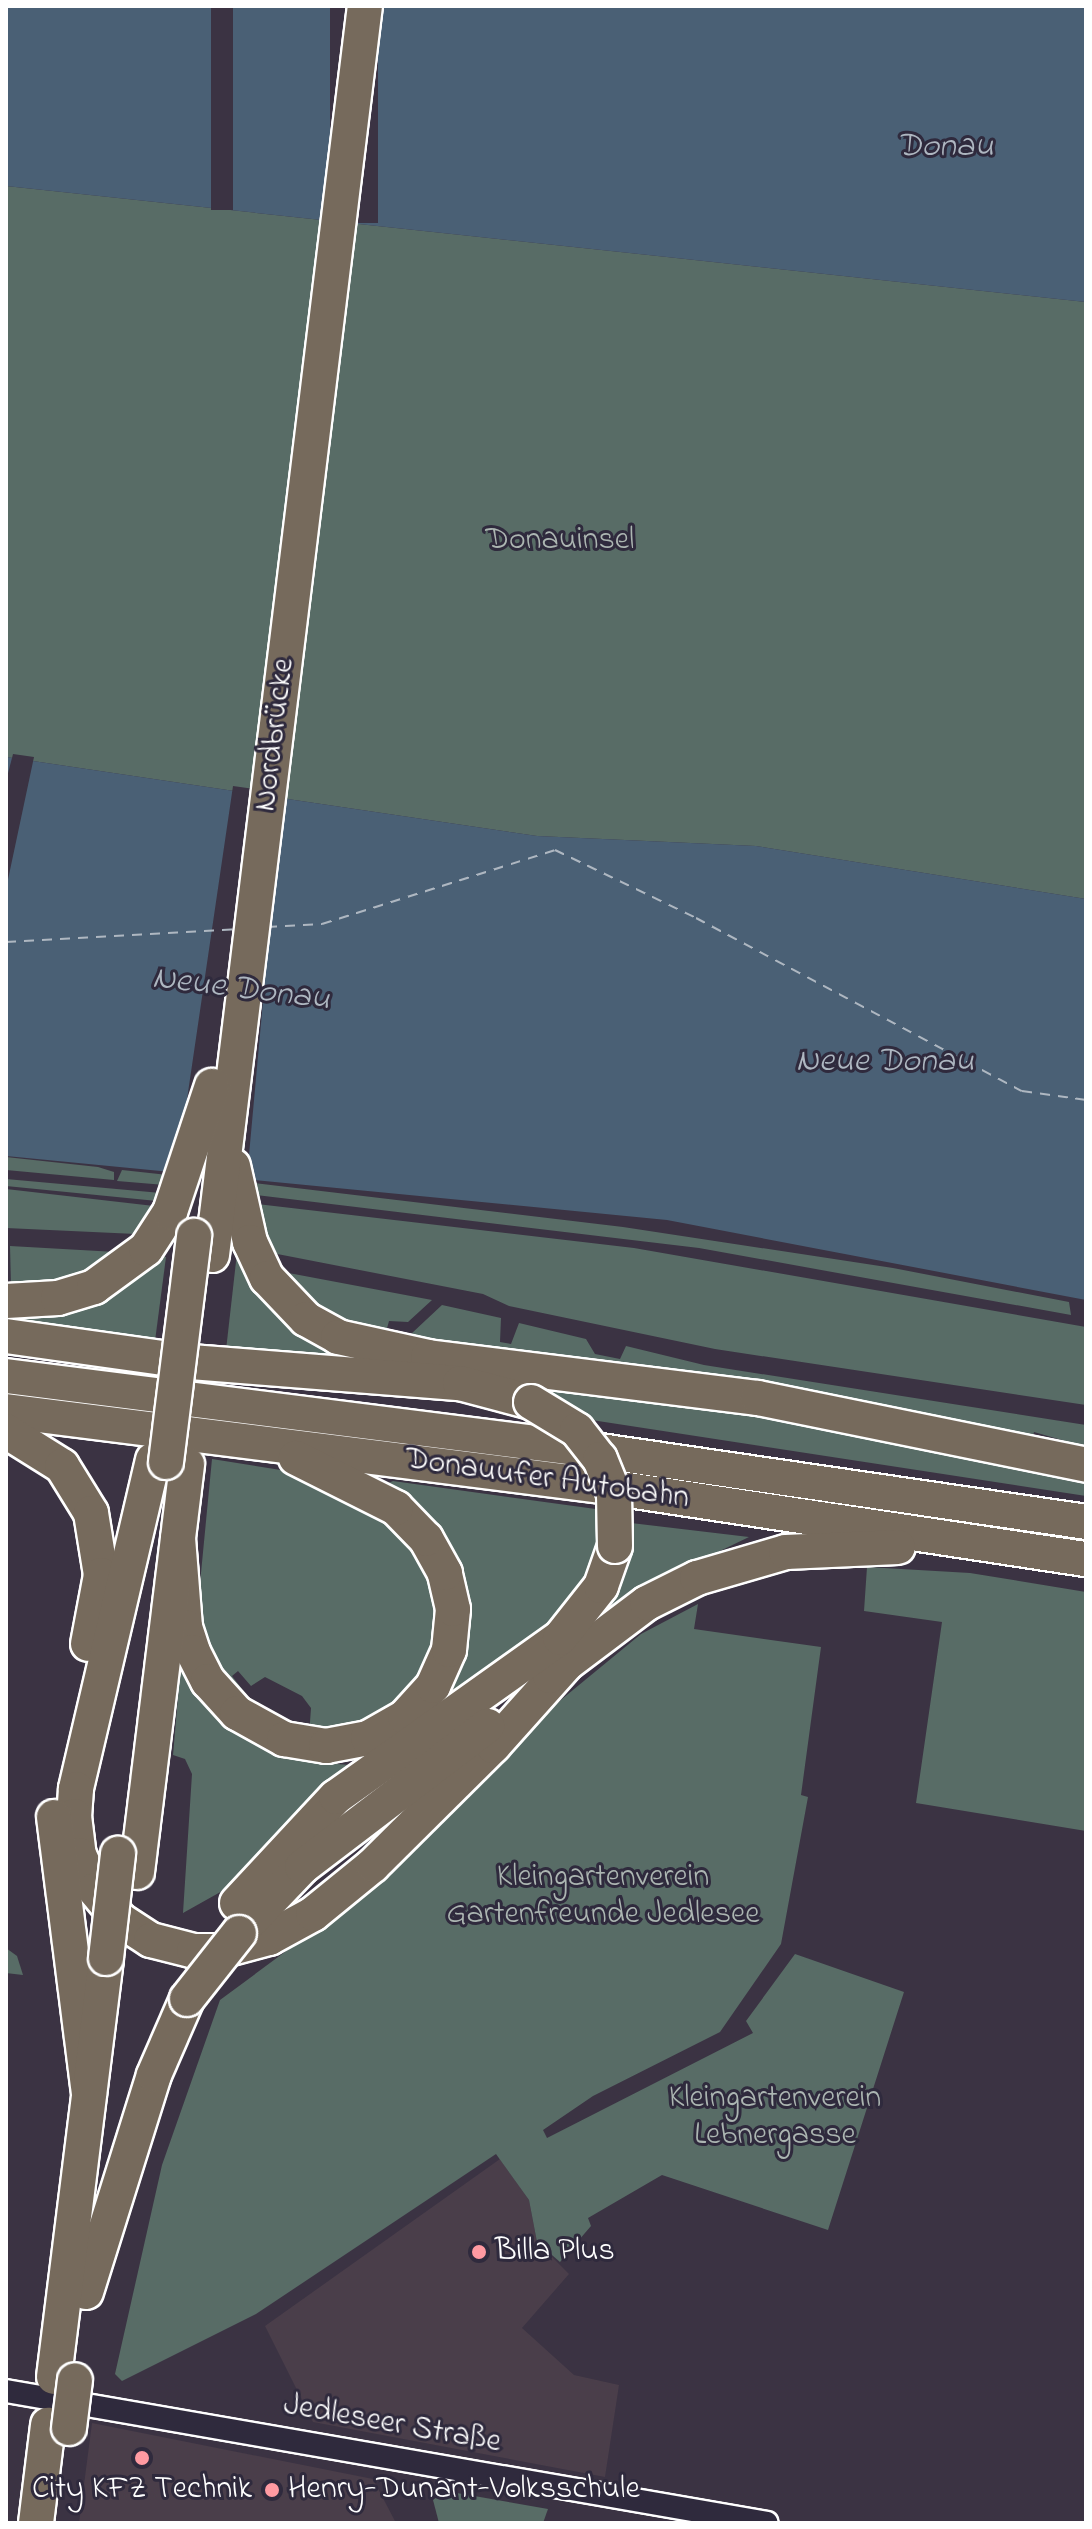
<!DOCTYPE html>
<meta charset="utf-8">
<style>
body{margin:0}
#map{position:relative;width:1092px;height:2529px;overflow:hidden;background:#3b3343;font-family:"Indie Flower",sans-serif}
div>[style]{position:absolute}
.built>*{inset:0;background:#4a3e4a}
.green>*{inset:0;background:#586c66}
.water>*{inset:0;background:#4a6075}
.pier>*{inset:0;background:#3b3343;transform-origin:0 0}
.ferry>*{height:2px;margin-top:-1px;transform-origin:0;background:repeating-linear-gradient(90deg,#aeb7c1 0 10px,transparent 0 18px)}
.roads{filter:drop-shadow(2px 0 #fff) drop-shadow(-2px 0 #fff) drop-shadow(0 2px #fff) drop-shadow(0 -2px #fff)}
.minor>*{height:22px;margin:-11px;padding:0 11px;transform-origin:11px;border-radius:11px;background:#2f2a3d}
.highway>*{height:34px;margin:-17px;padding:0 17px;transform-origin:17px;border-radius:17px;background:#766a5c}
.bridges{filter:drop-shadow(2px 0 #fff) drop-shadow(-2px 0 #fff) drop-shadow(0 2px #fff) drop-shadow(0 -2px #fff)}
.highway-bridge>*{height:34px;margin:-17px;padding:0 17px;transform-origin:17px;border-radius:17px;background:#766a5c}
.dots>*{width:22px;height:22px;translate:-50% -50%;box-sizing:border-box;border:4px solid #2f2a3d;border-radius:50%}
span{translate:-50% -50%;white-space:nowrap;text-align:center;line-height:1.15;-webkit-text-stroke:6px #2f2a3d;paint-order:stroke}
.park-label{font-size:32px;color:#acb6b2}
.street-label{font-size:32px;color:#fff}
.poi-label{font-size:32px;color:#fff}
.left{translate:0 -50%;text-align:left}
.water-label{font-size:34px;color:#aeb7c1;font-style:italic}
.frame{position:absolute;inset:0;border:8px solid #fff;pointer-events:none}
</style>
<div id="map">
<div class="built">
<i style="clip-path:polygon(500px 2159px,529px 2200px,537px 2242px,569px 2274px,522px 2328px,574px 2375px,619px 2385px,605px 2477px,313px 2422px,265px 2326px)"></i>
<i style="clip-path:polygon(92px 2423px,373px 2479px,396px 2523px,79px 2523px)"></i>
</div>
<div class="green">
<i style="clip-path:polygon(6px 186px,1086px 302px,1086px 899px,756px 846px,537px 836px,6px 757px)"></i>
<i style="clip-path:polygon(6px 1157px,98px 1167px,114px 1172px,114px 1180px,6px 1170px)"></i>
<i style="clip-path:polygon(122px 1170px,168px 1175px,165px 1185px,117px 1181px)"></i>
<i style="clip-path:polygon(6px 1179px,161px 1193px,157px 1201px,6px 1186px)"></i>
<i style="clip-path:polygon(254px 1183px,623px 1227px,893px 1268px,1069px 1302px,1071px 1315px,699px 1248px,256px 1195px)"></i>
<i style="clip-path:polygon(6px 1189px,154px 1206px,136px 1234px,6px 1228px)"></i>
<i style="clip-path:polygon(257px 1204px,634px 1248px,1086px 1327px,1086px 1405px,715px 1349px,509px 1306px,483px 1294px,267px 1252px)"></i>
<i style="clip-path:polygon(238px 1244px,377px 1362px,225px 1359px)"></i>
<i style="clip-path:polygon(10px 1246px,116px 1252px,75px 1276px,11px 1286px)"></i>
<i style="clip-path:polygon(155px 1256px,166px 1257px,155px 1341px,6px 1324px,6px 1312px)"></i>
<i style="clip-path:polygon(278px 1271px,432px 1300px,408px 1322px,389px 1321px,386px 1332px,411px 1334px,442px 1305px,501px 1318px,500px 1342px,511px 1344px,519px 1323px,586px 1339px,595px 1354px,620px 1359px,626px 1346px,704px 1365px,1086px 1425px,1086px 1447px,1034px 1432px,1031px 1443px,447px 1351px,323px 1316px)"></i>
<i style="clip-path:polygon(538px 1381px,739px 1409px,1086px 1477px,1086px 1496px,585px 1419px,534px 1389px)"></i>
<i style="clip-path:polygon(212px 1459px,287px 1471px,397px 1521px,438px 1587px,433px 1664px,383px 1721px,309px 1736px,311px 1708px,302px 1696px,265px 1677px,251px 1686px,238px 1671px,232px 1676px,268px 1722px,210px 1662px,198px 1604px)"></i>
<i style="clip-path:polygon(393px 1481px,603px 1510px,603px 1542px,571px 1612px,425px 1721px,462px 1633px,381px 1486px)"></i>
<i style="clip-path:polygon(631px 1523px,749px 1537px,668px 1576px,590px 1624px)"></i>
<i style="clip-path:polygon(867px 1567px,970px 1573px,1086px 1592px,1086px 1831px,916px 1803px,942px 1622px,864px 1611px)"></i>
<i style="clip-path:polygon(698px 1604px,694px 1629px,821px 1647px,801px 1795px,808px 1797px,781px 1944px,720px 2032px,593px 2096px,543px 2130px,547px 2138px,753px 2033px,746px 2021px,795px 1954px,904px 1992px,828px 2230px,662px 2175px,588px 2218px,591px 2226px,560px 2262px,537px 2242px,529px 2200px,496px 2154px,256px 2314px,122px 2381px,115px 2374px,162px 2165px,220px 2000px,312px 1932px,562px 1699px,641px 1634px)"></i>
<i style="clip-path:polygon(190px 1666px,327px 1763px,360px 1766px,310px 1802px,224px 1890px,183px 1913px,192px 1774px,185px 1759px,173px 1755px,180px 1674px)"></i>
<i style="clip-path:polygon(6px 1948px,17px 1956px,23px 1975px,6px 1973px)"></i>
<i style="clip-path:polygon(445px 2491px,480px 2497px,548px 2509px,543px 2523px,439px 2523px,433px 2500px)"></i>
</div>
<div class="water">
<i style="clip-path:polygon(6px 6px,1086px 6px,1086px 302px,6px 186px)"></i>
<i style="clip-path:polygon(6px 757px,537px 836px,756px 846px,1086px 899px,1086px 1300px,667px 1220px,6px 1156px)"></i>
</div>
<div class="pier">
<i style="left:211px;top:6px;width:22px;height:204px"></i>
<i style="left:330px;top:6px;width:48px;height:217px"></i>
<i style="clip-path:polygon(13px 754px,34px 757px,6px 889px,6px 781px)"></i>
<i style="clip-path:polygon(233px 786px,282px 793px,249px 1155px,252px 1185px,170px 1177px,180px 1147px)"></i>
</div>
<div class="ferry">
<i style="left:267px;top:927px;width:55px;rotate:-3.1deg"></i>
<i style="left:322px;top:924px;width:244px;rotate:-17.6deg"></i>
<i style="left:555px;top:850px;width:157px;rotate:25.7deg"></i>
<i style="left:696px;top:918px;width:369px;rotate:28deg"></i>
<i style="left:1022px;top:1091px;width:65px;rotate:8deg"></i>
<i style="left:6px;top:942px;width:230px;rotate:-3.2deg"></i>
</div>
<div class="roads">
<div class="minor">
<i style="left:6px;top:2391px;width:772px;rotate:9.84deg"></i>
</div>
<div class="highway">
<i style="left:233px;top:1166px;width:78px;rotate:77.4deg"></i>
<i style="left:250px;top:1242px;width:40px;rotate:65deg"></i>
<i style="left:267px;top:1278px;width:57px;rotate:46.4deg"></i>
<i style="left:306px;top:1319px;width:37px;rotate:29deg"></i>
<i style="left:338px;top:1337px;width:92px;rotate:12.5deg"></i>
<i style="left:428px;top:1357px;width:333px;rotate:7.1deg"></i>
<i style="left:758px;top:1398px;width:335px;rotate:11.5deg"></i>
<i style="left:212px;top:1255px;width:1258px;rotate:-83.02deg"></i>
<i style="left:6px;top:1301px;width:52px;rotate:-3.3deg"></i>
<i style="left:58px;top:1298px;width:38px;rotate:-17deg"></i>
<i style="left:94px;top:1287px;width:64px;rotate:-36.2deg"></i>
<i style="left:146px;top:1249px;width:44px;rotate:-57deg"></i>
<i style="left:170px;top:1212px;width:133px;rotate:-71.6deg"></i>
<i style="left:6px;top:1336px;width:187px;rotate:8deg"></i>
<i style="left:191px;top:1362px;width:270px;rotate:4.5deg"></i>
<i style="left:460px;top:1383px;width:73px;rotate:15deg"></i>
<i style="left:6px;top:1376px;width:599px;rotate:7.2deg"></i>
<i style="left:600px;top:1451px;width:491px;rotate:8.3deg"></i>
<i style="left:6px;top:1411px;width:601px;rotate:7.17deg"></i>
<i style="left:602px;top:1486px;width:489px;rotate:8.6deg"></i>
<i style="left:6px;top:1431px;width:66px;rotate:32deg"></i>
<i style="left:62px;top:1466px;width:55px;rotate:58.3deg"></i>
<i style="left:91px;top:1513px;width:63px;rotate:80.8deg"></i>
<i style="left:101px;top:1575px;width:70px;rotate:100.7deg"></i>
<i style="left:153px;top:1460px;width:338px;rotate:103.2deg"></i>
<i style="left:76px;top:1789px;width:27px;rotate:94deg"></i>
<i style="left:74px;top:1816px;width:39px;rotate:83deg"></i>
<i style="left:79px;top:1855px;width:38px;rotate:65deg"></i>
<i style="left:95px;top:1890px;width:39px;rotate:50deg"></i>
<i style="left:120px;top:1920px;width:37px;rotate:33deg"></i>
<i style="left:151px;top:1940px;width:44px;rotate:14.3deg"></i>
<i style="left:194px;top:1951px;width:26px"></i>
<i style="left:220px;top:1951px;width:51px;rotate:-14.9deg"></i>
<i style="left:269px;top:1938px;width:50px;rotate:-28.6deg"></i>
<i style="left:313px;top:1914px;width:77px;rotate:-39.2deg"></i>
<i style="left:373px;top:1865px;width:169px;rotate:-44.8deg"></i>
<i style="left:493px;top:1746px;width:113px;rotate:-48.2deg"></i>
<i style="left:178px;top:1538px;width:89px;rotate:85.5deg"></i>
<i style="left:185px;top:1627px;width:26px;rotate:72deg"></i>
<i style="left:193px;top:1652px;width:33px;rotate:63deg"></i>
<i style="left:208px;top:1681px;width:43px;rotate:47.8deg"></i>
<i style="left:237px;top:1713px;width:54px;rotate:29deg"></i>
<i style="left:284px;top:1739px;width:43px;rotate:9.5deg"></i>
<i style="left:326px;top:1746px;width:43px;rotate:-10.8deg"></i>
<i style="left:368px;top:1738px;width:43px;rotate:-29.6deg"></i>
<i style="left:405px;top:1717px;width:42px;rotate:-47.9deg"></i>
<i style="left:433px;top:1686px;width:39px;rotate:-66deg"></i>
<i style="left:449px;top:1650px;width:41px;rotate:-84.4deg"></i>
<i style="left:453px;top:1609px;width:37px;rotate:-103deg"></i>
<i style="left:445px;top:1573px;width:39px;rotate:-119deg"></i>
<i style="left:426px;top:1539px;width:43px;rotate:-134.1deg"></i>
<i style="left:396px;top:1508px;width:112px;rotate:-153.4deg"></i>
<i style="left:550px;top:1676px;width:121px;rotate:-37deg"></i>
<i style="left:647px;top:1603px;width:56px;rotate:-26.6deg"></i>
<i style="left:697px;top:1578px;width:93px;rotate:-16.3deg"></i>
<i style="left:786px;top:1552px;width:112px;rotate:-2.6deg"></i>
<i style="left:54px;top:1817px;width:278px;rotate:82.8deg"></i>
<i style="left:137px;top:1872px;width:411px;rotate:-83deg"></i>
<i style="left:237px;top:1903px;width:145px;rotate:-47deg"></i>
<i style="left:336px;top:1797px;width:275px;rotate:-35.4deg"></i>
<i style="left:560px;top:1638px;width:66px;rotate:-51.7deg"></i>
<i style="left:601px;top:1586px;width:42px;rotate:-70.7deg"></i>
<i style="left:239px;top:1933px;width:91px;rotate:-46.3deg"></i>
<i style="left:302px;top:1867px;width:233px;rotate:-37.3deg"></i>
<i style="left:86px;top:2292px;width:227px;rotate:-72.6deg"></i>
<i style="left:154px;top:2075px;width:83px;rotate:-66.5deg"></i>
<i style="left:54px;top:2377px;width:422px;rotate:-82.9deg"></i>
<i style="left:36px;top:2523px;width:99px;rotate:-83deg"></i>
</div>
</div>
<div class="bridges">
<div class="highway-bridge">
<i style="left:531px;top:1402px;width:54px;rotate:31.3deg"></i>
<i style="left:577px;top:1430px;width:37px;rotate:52deg"></i>
<i style="left:600px;top:1459px;width:38px;rotate:68deg"></i>
<i style="left:614px;top:1494px;width:52px;rotate:88.9deg"></i>
<i style="left:166px;top:1462px;width:228px;rotate:-82.9deg"></i>
<i style="left:106px;top:1958px;width:105px;rotate:-83.4deg"></i>
<i style="left:187px;top:1999px;width:84px;rotate:-51.8deg"></i>
<i style="left:69px;top:2428px;width:48px;rotate:-82.9deg"></i>
</div>
</div>
<div class="dots">
<i style="left:479px;top:2252px;background:#ff9aa2"></i>
<i style="left:142px;top:2458px;background:#ff9aa2"></i>
<i style="left:272px;top:2490px;background:#ff9aa2"></i>
</div>
<div class="park-label">
<span style="left:560px;top:541px">Donauinsel</span>
<span style="left:603px;top:1897px">Kleingartenverein<br>Gartenfreunde Jedlesee</span>
<span style="left:775px;top:2118px">Kleingartenverein<br>Lebnergasse</span>
</div>
<div class="street-label">
<span style="left:276px;top:735px;rotate:-83deg">Nordbrücke</span>
<span style="left:547px;top:1480px;rotate:8deg">Donauufer Autobahn</span>
<span style="left:392px;top:2425px;rotate:10deg">Jedleseer Straße</span>
</div>
<div class="poi-label">
<span class="left" style="left:495px;top:2252px">Billa Plus</span>
<span style="left:142px;top:2490px">City KFZ Technik</span>
<span class="left" style="left:288px;top:2490px">Henry-Dunant-Volksschule</span>
</div>
<div class="water-label">
<span style="left:945px;top:148px">Donau</span>
<span style="left:241px;top:990px;rotate:7deg">Neue Donau</span>
<span style="left:885px;top:1063px">Neue Donau</span>
</div>
<div class="frame"></div>
</div>
